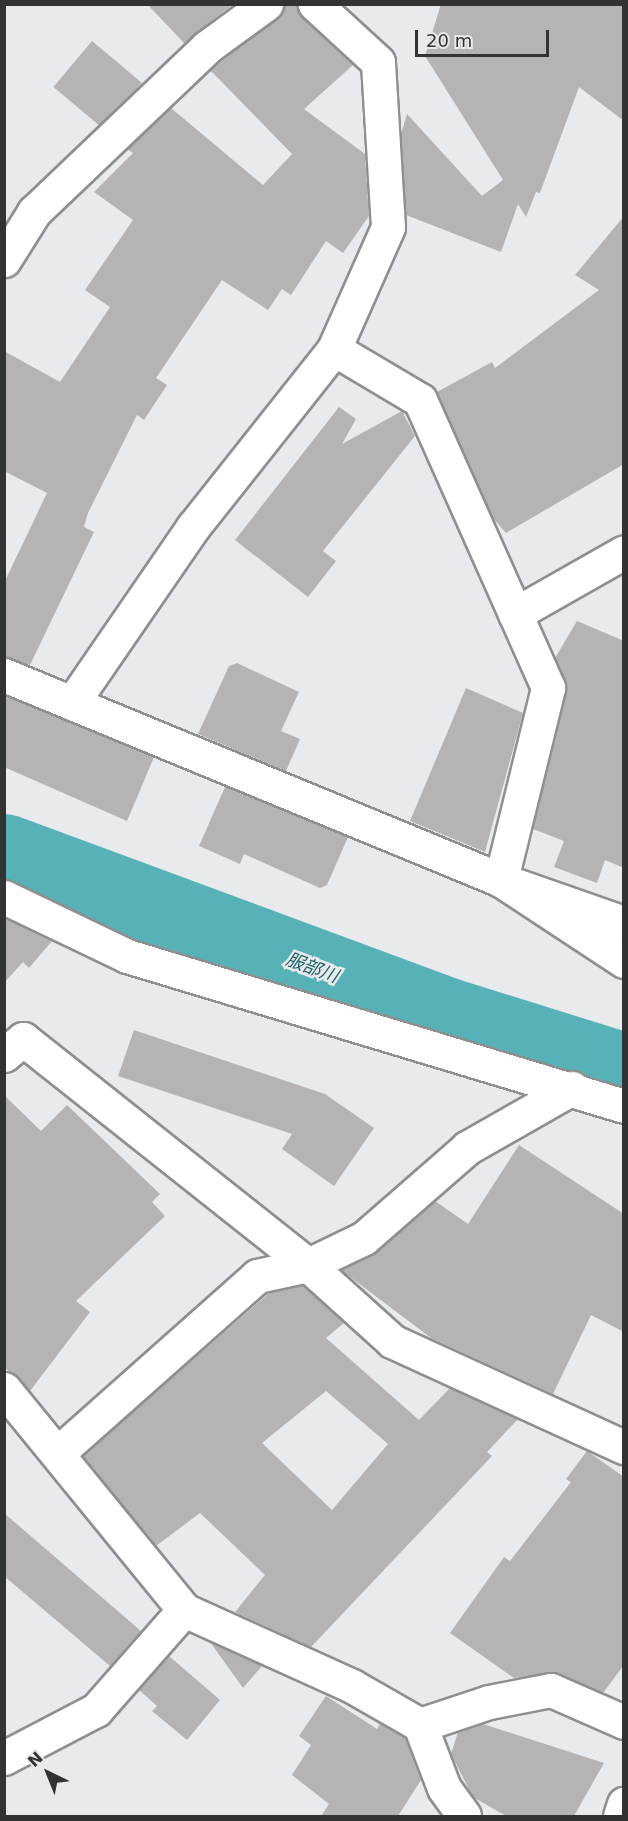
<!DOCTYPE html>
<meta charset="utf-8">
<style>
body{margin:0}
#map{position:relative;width:628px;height:1821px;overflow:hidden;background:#e9eaed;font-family:"DejaVu Sans","Noto Sans JP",sans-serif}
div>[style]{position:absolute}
.river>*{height:81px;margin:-40.5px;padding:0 40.5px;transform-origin:40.5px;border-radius:40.5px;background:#57b2b7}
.building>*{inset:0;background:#b6b3b5;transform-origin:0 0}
.roads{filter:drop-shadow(2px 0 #8d8f91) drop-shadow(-2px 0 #8d8f91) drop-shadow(0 2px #8d8f91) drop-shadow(0 -2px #8d8f91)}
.street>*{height:33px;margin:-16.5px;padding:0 16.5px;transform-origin:16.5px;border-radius:16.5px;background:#fff}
span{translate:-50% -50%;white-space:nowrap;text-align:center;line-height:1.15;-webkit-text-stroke:5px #e9eaed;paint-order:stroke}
.water-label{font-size:18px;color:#186367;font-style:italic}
.frame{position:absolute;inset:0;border:6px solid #323334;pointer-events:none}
.north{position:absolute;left:18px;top:1743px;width:60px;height:60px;-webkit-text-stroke:4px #e9eaed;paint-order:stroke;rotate:317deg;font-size:16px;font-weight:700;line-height:24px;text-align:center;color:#323334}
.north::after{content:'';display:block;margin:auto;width:21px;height:27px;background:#323334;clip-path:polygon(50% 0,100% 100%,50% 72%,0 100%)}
.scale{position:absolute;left:415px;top:30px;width:134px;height:27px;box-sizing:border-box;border:3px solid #323334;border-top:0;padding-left:8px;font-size:18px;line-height:21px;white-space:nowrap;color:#323334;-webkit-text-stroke:4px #e9eaed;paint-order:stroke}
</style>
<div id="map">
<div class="river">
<i style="left:4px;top:854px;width:469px;rotate:20.3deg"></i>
<i style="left:444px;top:1017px;width:189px;rotate:17.3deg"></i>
</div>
<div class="building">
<i style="clip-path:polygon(147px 4px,233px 4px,184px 43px)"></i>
<i style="clip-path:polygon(284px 4px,297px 4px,302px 18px,353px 65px,304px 109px,365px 154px,369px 216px,343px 253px,326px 241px,291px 295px,282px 289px,268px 310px,222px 280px,156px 378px,167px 385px,144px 420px,137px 415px,88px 513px,84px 527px,94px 532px,30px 665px,4px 657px,4px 583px,47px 493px,4px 471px,4px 351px,60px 382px,110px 307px,85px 290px,133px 220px,94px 192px,133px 153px,127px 149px,171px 108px,263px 185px,292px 154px,210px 70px,277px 19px)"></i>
<i style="clip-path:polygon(441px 4px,624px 4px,624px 121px,579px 87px,540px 193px,536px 192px,526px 217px,518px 204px,501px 252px,406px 215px,401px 134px,407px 114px,482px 196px,503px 180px,425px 56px)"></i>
<i style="left:92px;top:41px;width:65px;height:60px;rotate:40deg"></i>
<i style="clip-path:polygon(624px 216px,624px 464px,506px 533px,493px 518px,437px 392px,492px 362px,495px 368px,599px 290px,575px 275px)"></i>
<i style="clip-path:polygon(339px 407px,356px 419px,342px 444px,402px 411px,415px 436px,323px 551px,336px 561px,308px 597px,235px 540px)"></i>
<i style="clip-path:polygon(577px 621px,624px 641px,624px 868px,605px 860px,597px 883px,554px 867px,564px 841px,533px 829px,566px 692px,555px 658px)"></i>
<i style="clip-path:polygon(237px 663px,299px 692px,281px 731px,300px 739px,286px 771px,198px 734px,229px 666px)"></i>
<i style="clip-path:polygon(466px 688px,523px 713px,485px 852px,410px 821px)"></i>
<i style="clip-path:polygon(4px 695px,154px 757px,127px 821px,4px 767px)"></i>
<i style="clip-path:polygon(225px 787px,348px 837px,327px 885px,320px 888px,244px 854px,240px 864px,199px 846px)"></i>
<i style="clip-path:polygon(4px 918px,52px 941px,29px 968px,23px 962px,4px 983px)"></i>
<i style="clip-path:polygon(134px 1030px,325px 1094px,374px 1128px,334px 1186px,282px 1149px,292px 1134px,118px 1076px)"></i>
<i style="clip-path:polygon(4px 1095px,41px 1131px,67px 1105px,160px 1194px,152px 1202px,165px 1216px,76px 1301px,90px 1312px,30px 1391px,4px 1367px)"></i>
<i style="clip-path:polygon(519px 1145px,624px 1214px,624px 1332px,591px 1315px,553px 1394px,431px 1338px,341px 1270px,376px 1252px,435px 1201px,468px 1224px)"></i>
<i style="clip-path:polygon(evenodd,303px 1285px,344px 1323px,326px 1338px,419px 1420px,450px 1388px,518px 1419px,487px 1452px,492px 1456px,311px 1647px,235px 1612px,265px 1575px,200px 1513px,156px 1546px,83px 1456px,269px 1293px,303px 1285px,326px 1391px,388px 1444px,332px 1510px,262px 1443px,326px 1391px)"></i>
<i style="clip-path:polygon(587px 1451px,624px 1477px,624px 1665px,603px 1693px,558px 1673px,514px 1678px,450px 1633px,504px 1557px,510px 1561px,571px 1482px,566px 1479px)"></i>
<i style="clip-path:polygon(4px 1513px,141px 1631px,110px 1666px,4px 1576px)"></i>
<i style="clip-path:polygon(210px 1642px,262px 1666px,243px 1688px)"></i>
<i style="clip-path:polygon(169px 1656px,220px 1700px,187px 1740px,152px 1711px,157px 1706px,139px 1690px)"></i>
<i style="clip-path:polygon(326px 1696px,377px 1729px,380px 1724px,405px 1738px,421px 1780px,398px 1816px,321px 1816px,329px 1804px,292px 1775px,311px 1745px,299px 1736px)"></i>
<i style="clip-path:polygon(483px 1724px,604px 1763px,574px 1816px,506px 1816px,473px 1797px,451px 1754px,458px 1732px)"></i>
</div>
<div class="roads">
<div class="street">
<i style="left:4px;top:260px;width:57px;rotate:-58deg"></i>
<i style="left:34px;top:212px;width:239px;rotate:-43.6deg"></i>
<i style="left:207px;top:47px;width:73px;rotate:-36.1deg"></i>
<i style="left:334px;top:349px;width:100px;rotate:30.7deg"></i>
<i style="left:420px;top:400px;width:315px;rotate:66deg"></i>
<i style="left:548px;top:688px;width:198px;rotate:103.8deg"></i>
<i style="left:501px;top:880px;width:130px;rotate:19.3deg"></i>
<i style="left:515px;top:614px;width:125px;rotate:-29.6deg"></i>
<i style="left:4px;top:675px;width:538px;rotate:22.41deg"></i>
<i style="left:501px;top:880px;width:147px;rotate:33.4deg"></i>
<i style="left:72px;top:703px;width:214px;rotate:-55.5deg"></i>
<i style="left:193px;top:527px;width:227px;rotate:-51.6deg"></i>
<i style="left:334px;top:349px;width:133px;rotate:-66.1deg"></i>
<i style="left:388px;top:227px;width:165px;rotate:-93.5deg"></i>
<i style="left:378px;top:62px;width:86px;rotate:-137.4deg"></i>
<i style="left:4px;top:897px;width:136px;rotate:25.6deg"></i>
<i style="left:127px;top:956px;width:519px;rotate:16.79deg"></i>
<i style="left:4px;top:1055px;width:25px;rotate:-40deg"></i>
<i style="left:23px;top:1039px;width:364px;rotate:38.4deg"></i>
<i style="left:308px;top:1265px;width:113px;rotate:42.1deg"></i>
<i style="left:392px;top:1341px;width:255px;rotate:24.6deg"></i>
<i style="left:4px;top:1389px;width:285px;rotate:50.8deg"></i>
<i style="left:184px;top:1610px;width:184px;rotate:24.3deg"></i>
<i style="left:352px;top:1686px;width:78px;rotate:29.8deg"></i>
<i style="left:420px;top:1725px;width:67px;rotate:69.1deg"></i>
<i style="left:444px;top:1788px;width:34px;rotate:54deg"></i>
<i style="left:59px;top:1452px;width:265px;rotate:-41.6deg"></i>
<i style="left:257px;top:1276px;width:52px;rotate:-12.2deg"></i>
<i style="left:308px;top:1265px;width:62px;rotate:-25.7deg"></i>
<i style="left:364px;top:1238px;width:137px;rotate:-41.1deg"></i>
<i style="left:467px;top:1148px;width:121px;rotate:-29.7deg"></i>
<i style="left:420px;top:1725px;width:73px;rotate:-18.4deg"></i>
<i style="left:489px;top:1702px;width:63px;rotate:-11deg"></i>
<i style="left:551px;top:1690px;width:80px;rotate:23.7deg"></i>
<i style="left:4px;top:1758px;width:104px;rotate:-27.6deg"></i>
<i style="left:96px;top:1710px;width:133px;rotate:-48.7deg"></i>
<i style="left:620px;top:1816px;width:13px;rotate:-72deg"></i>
</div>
</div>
<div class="water-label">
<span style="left:312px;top:968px;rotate:20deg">服部川</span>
</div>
<div class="frame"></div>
<div class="north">N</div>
<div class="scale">20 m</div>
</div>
